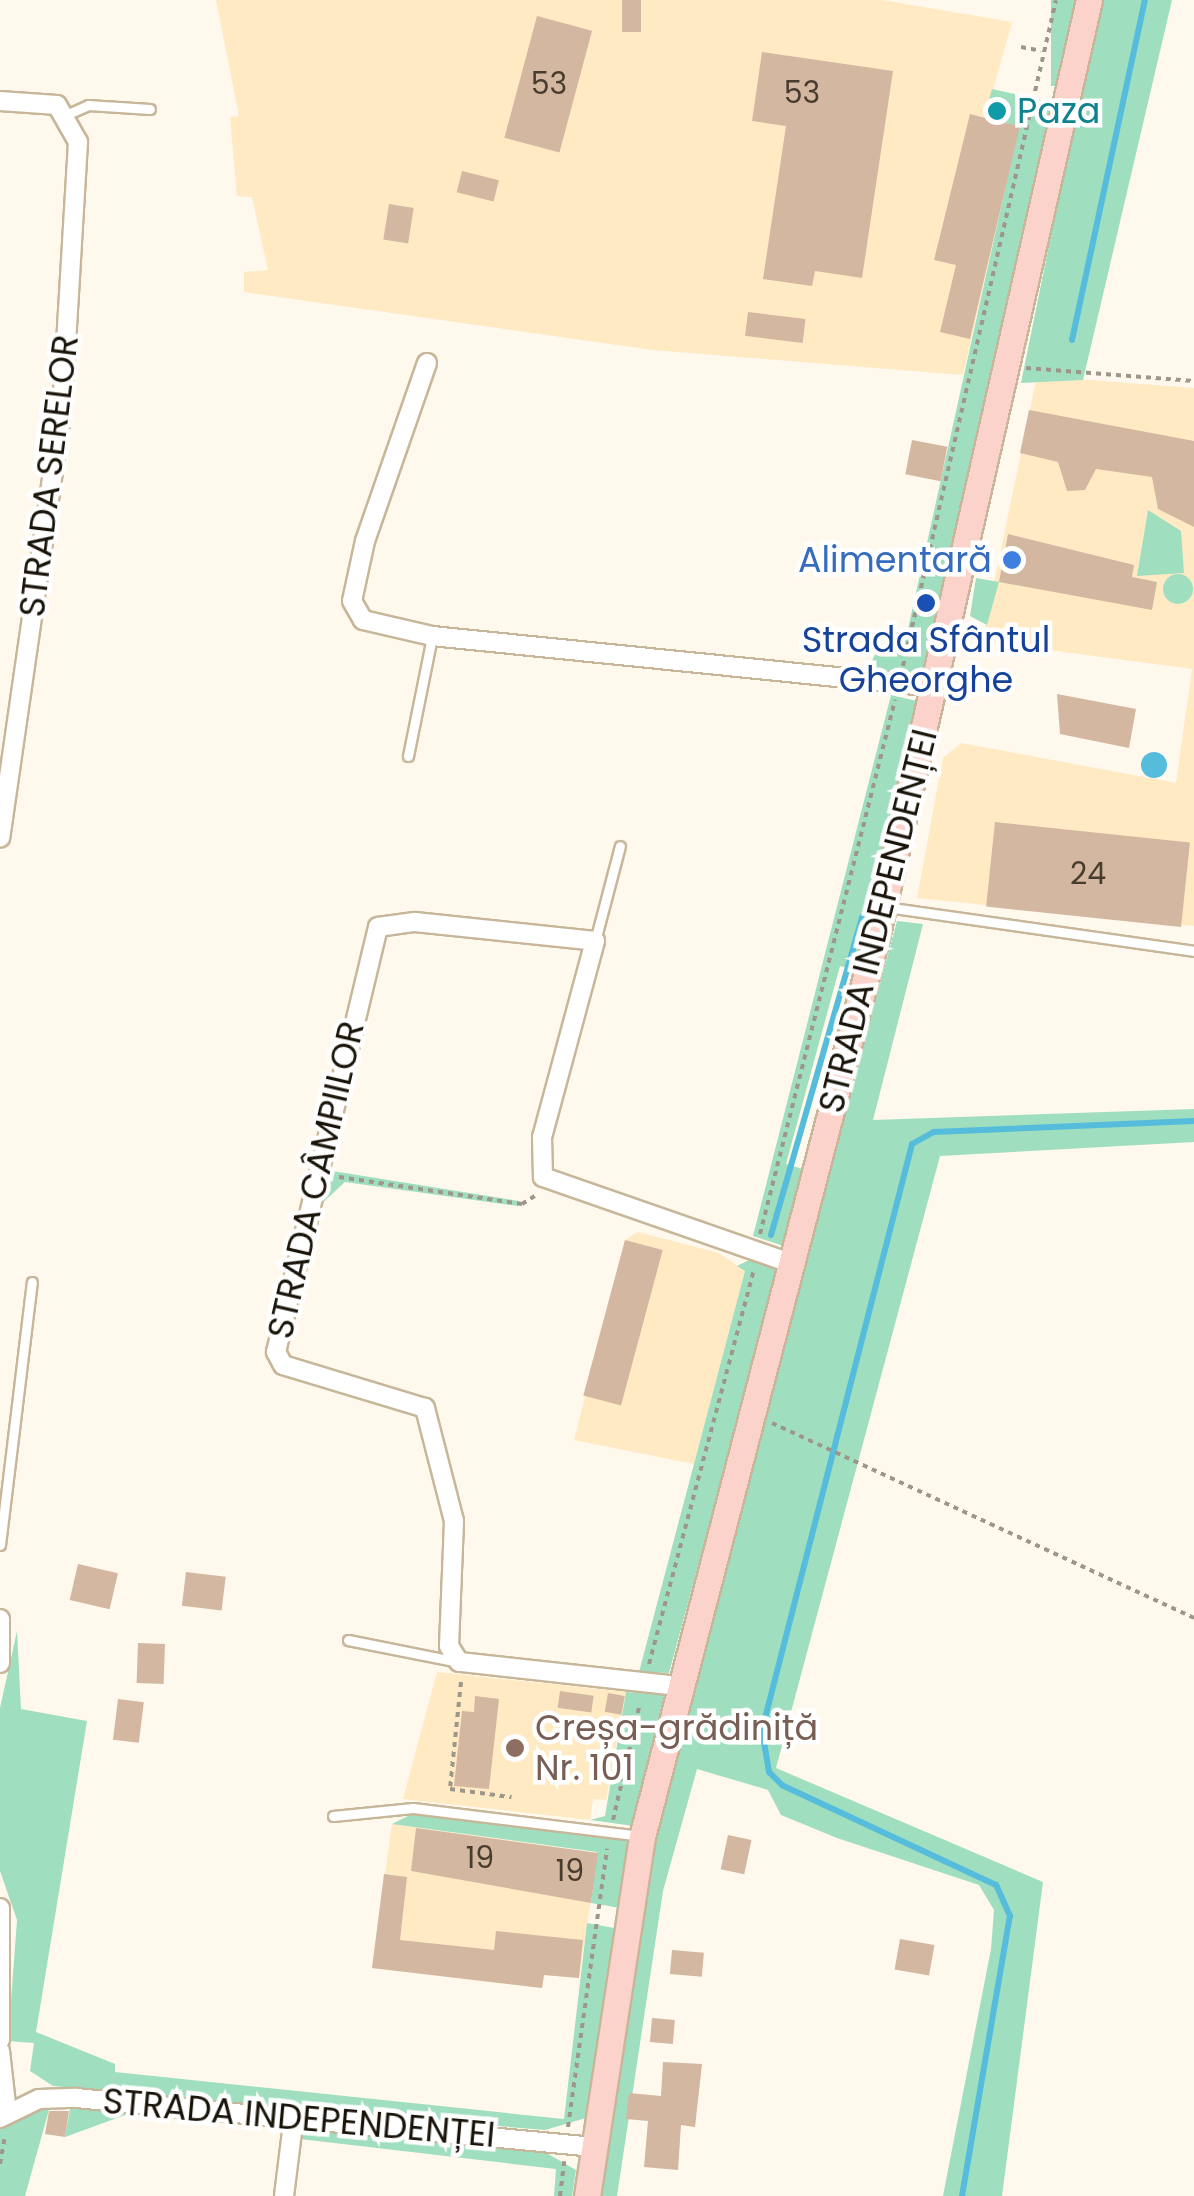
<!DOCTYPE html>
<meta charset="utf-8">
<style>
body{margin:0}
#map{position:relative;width:1194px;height:2196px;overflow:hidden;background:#fff8ec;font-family:Poppins,sans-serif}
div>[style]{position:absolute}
.built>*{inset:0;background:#ffeac4}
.green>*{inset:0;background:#a0dec0;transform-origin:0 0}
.round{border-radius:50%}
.water>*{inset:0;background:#55bddb}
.stream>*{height:6px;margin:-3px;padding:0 3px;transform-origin:3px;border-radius:3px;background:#55bddb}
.building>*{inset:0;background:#d3b7a1;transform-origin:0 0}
.path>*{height:4px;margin-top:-2px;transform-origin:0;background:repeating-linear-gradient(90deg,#9d968b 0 5px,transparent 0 10px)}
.roads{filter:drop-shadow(2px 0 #c7b699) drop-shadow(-2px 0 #c7b699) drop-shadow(0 2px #c7b699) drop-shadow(0 -2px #c7b699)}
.service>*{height:9px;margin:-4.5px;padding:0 4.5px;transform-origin:4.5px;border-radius:4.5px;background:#fff}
.minor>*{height:18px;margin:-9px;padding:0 9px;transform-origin:9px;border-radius:9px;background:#fff}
.secondary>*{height:25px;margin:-12.5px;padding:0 12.5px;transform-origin:12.5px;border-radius:12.5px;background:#fbd3cb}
.dots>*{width:28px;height:28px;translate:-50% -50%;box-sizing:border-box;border:5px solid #fff;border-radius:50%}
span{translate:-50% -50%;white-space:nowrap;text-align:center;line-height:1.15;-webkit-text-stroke:9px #fff;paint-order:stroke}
.number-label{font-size:30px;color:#483c2f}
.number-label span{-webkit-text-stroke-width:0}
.culture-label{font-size:35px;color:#0d838f}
.left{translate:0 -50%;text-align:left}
.street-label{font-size:35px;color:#191309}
.shop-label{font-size:35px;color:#366cbe}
.right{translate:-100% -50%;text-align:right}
.transit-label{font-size:35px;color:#164399}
.education-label{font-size:35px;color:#785e54}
</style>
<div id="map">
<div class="built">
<i style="clip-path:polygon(216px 0,882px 0,1012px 22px,985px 118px,1020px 126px,963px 375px,653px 350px,244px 292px,244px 272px,268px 270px,252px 197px,237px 196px,230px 117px,239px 116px)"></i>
<i style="clip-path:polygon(1037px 376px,1194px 388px,1194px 926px,917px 898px,943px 758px,961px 743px,1176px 783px,1192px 669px,982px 641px)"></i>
<i style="clip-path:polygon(638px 1232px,719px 1253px,745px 1271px,694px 1464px,574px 1440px,625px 1240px)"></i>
<i style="clip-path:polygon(437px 1672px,626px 1692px,606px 1800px,593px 1799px,590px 1820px,403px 1799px)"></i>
<i style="clip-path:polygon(392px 1824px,598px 1853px,579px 1978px,544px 1975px,542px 1988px,372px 1968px)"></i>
</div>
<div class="green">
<i style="left:1051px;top:0;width:26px;height:86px"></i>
<i style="clip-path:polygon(1099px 0,1172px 0,1083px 380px,1021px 383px)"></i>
<i style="clip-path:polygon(992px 89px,1054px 103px,925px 678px,868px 671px,878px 647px,904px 647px,1019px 126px,1005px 123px,1009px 105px,989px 100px)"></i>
<i style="clip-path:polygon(1148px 510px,1181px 531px,1184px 573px,1137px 576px)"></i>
<i class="round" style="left:1163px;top:574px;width:30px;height:30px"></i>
<i style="clip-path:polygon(976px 578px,999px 582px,987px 625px,970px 616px)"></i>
<i style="clip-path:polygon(891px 695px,921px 702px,860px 971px,840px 966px,786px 1164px,806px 1170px,784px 1246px,753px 1236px)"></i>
<i style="clip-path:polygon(897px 921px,923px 924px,873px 1120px,1194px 1109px,1194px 1142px,940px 1156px,776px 1768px,1043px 1882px,1002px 2196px,943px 2196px,991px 1949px,994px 1910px,979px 1885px,837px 1838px,781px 1815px,768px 1790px,697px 1769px,663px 1891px,617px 2196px,594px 2196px,670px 1760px)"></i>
<i style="clip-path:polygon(326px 1170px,519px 1201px,518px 1206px,345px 1182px,317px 1208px)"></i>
<i style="clip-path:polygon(749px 1260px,778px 1270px,669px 1673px,639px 1672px,745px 1271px,737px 1266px)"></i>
<i style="clip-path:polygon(17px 1631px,21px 1709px,87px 1721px,36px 2032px,115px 2064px,115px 2072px,564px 2119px,587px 1923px,614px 1928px,586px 2118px,545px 2130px,412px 2119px,53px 2086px,30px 2071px,34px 2043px,8px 2041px,17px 1920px,0 1871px,0 1708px)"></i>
<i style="clip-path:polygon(626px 1692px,664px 1695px,634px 1826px,590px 1820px,605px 1816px)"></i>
<i style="clip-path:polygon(412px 1814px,631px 1839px,620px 1908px,591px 1903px,597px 1852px,392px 1824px)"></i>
<i style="clip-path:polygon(50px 2106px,25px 2196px,0 2196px,0 2129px)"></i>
<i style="clip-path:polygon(120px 2108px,128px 2114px,65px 2137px,70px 2109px)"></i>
<i style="clip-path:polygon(307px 2126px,543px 2151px,576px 2170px,572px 2196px,554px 2196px,556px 2169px,300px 2139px)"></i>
</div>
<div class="water">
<i class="round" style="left:1141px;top:752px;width:26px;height:26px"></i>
</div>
<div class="stream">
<i style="left:1072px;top:340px;width:348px;rotate:-77.9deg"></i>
<i style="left:771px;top:1235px;width:331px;rotate:-74deg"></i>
<i style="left:962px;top:2196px;width:284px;rotate:-80.3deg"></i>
<i style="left:1010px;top:1916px;width:34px;rotate:-114deg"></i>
<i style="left:996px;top:1885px;width:236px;rotate:-155deg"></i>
<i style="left:782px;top:1785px;width:18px;rotate:-135deg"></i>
<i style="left:769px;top:1772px;width:43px;rotate:-99.5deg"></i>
<i style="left:762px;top:1730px;width:605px;rotate:-75.64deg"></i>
<i style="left:912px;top:1144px;width:25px;rotate:-29deg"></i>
<i style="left:934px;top:1132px;width:260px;rotate:-2.4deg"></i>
</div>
<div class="building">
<i style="left:622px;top:0;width:19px;height:32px"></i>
<i style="left:537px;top:16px;width:57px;height:126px;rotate:15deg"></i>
<i style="clip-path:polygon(762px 52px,893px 71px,862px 278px,815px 271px,812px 286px,763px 279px,786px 126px,752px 121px)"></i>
<i style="clip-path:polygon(989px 100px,1009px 104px,1005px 123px,1020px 126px,970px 339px,940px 332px,956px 265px,934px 260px,970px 114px,985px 118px)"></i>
<i style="left:462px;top:171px;width:38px;height:22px;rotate:14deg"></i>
<i style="left:389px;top:204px;width:25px;height:36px;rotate:9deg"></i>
<i style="left:748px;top:312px;width:58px;height:24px;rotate:7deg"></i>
<i style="clip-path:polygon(1029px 410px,1194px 441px,1194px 527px,1158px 509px,1152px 477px,1096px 469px,1085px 490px,1067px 491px,1058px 462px,1020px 453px)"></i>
<i style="left:912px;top:440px;width:36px;height:35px;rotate:11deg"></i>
<i style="clip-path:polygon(1008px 534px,1134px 565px,1132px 577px,1157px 582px,1152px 610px,999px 582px)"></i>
<i style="clip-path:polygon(1057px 694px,1136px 709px,1129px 748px,1060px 734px)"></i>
<i style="left:995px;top:822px;width:196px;height:85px;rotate:6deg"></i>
<i style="left:625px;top:1240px;width:39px;height:161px;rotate:15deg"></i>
<i style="left:78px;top:1564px;width:41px;height:37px;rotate:13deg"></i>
<i style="left:186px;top:1572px;width:40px;height:34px;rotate:7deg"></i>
<i style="left:138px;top:1643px;width:27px;height:40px;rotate:2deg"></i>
<i style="left:560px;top:1691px;width:34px;height:17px;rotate:8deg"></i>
<i style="left:608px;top:1693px;width:17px;height:19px;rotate:10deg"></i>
<i style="clip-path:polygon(475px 1696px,499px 1699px,489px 1789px,454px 1786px,462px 1711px,474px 1712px)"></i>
<i style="left:118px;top:1699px;width:26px;height:41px;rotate:7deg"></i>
<i style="clip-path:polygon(416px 1828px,598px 1853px,591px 1903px,411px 1871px)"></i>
<i style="left:728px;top:1835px;width:24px;height:35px;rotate:12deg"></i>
<i style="clip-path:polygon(384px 1874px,407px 1877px,400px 1940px,494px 1950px,496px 1931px,583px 1940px,579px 1978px,544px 1975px,542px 1988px,372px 1968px)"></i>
<i style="left:900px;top:1939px;width:35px;height:31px;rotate:10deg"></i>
<i style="left:672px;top:1950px;width:32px;height:24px;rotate:5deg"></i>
<i style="left:652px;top:2018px;width:23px;height:24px;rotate:5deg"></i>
<i style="clip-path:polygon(663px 2062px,702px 2064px,695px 2127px,681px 2125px,678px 2170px,644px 2167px,648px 2121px,626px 2119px,629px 2093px,661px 2096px)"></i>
<i style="clip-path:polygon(49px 2111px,69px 2111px,65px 2137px,45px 2134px)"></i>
</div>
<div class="path">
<i style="left:1021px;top:47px;width:20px;rotate:11deg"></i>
<i style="left:1026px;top:368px;width:169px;rotate:4.4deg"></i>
<i style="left:903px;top:666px;width:683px;rotate:-77.06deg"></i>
<i style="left:339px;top:1177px;width:185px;rotate:8.4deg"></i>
<i style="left:522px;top:1204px;width:15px;rotate:-32deg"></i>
<i style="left:760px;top:1234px;width:551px;rotate:-75.81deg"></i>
<i style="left:772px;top:1423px;width:465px;rotate:24.8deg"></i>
<i style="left:649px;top:1664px;width:406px;rotate:-75.1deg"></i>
<i style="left:461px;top:1682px;width:108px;rotate:95.9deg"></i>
<i style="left:450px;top:1789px;width:62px;rotate:7.5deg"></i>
<i style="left:613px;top:1820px;width:120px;rotate:-77deg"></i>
<i style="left:568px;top:2127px;width:281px;rotate:-82deg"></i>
<i style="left:0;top:2164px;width:29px;rotate:-80deg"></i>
<i style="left:560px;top:2196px;width:35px;rotate:-83deg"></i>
</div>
<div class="roads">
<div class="service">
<i style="left:68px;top:114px;width:22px;rotate:-24deg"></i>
<i style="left:88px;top:105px;width:62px;rotate:3.7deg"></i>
<i style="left:408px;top:756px;width:121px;rotate:-78.6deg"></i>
<i style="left:886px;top:907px;width:311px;rotate:8.1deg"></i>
<i style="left:595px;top:941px;width:98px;rotate:-75.3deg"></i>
<i style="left:0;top:1545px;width:265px;rotate:-83.1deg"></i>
<i style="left:348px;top:1640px;width:112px;rotate:11.3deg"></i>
<i style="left:333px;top:1816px;width:80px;rotate:-5.7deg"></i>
<i style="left:413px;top:1808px;width:229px;rotate:7deg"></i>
</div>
<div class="minor">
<i style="left:0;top:101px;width:57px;rotate:4deg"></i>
<i style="left:57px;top:105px;width:43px;rotate:60.4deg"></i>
<i style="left:78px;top:142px;width:267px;rotate:93.4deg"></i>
<i style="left:62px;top:409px;width:433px;rotate:98.2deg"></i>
<i style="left:427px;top:363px;width:188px;rotate:109.2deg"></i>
<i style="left:365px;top:541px;width:61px;rotate:102.2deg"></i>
<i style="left:352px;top:601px;width:22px;rotate:60deg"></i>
<i style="left:363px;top:620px;width:71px;rotate:13.1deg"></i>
<i style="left:432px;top:636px;width:506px;rotate:5.79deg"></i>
<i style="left:0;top:1619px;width:44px;rotate:90deg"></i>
<i style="left:678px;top:1686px;width:220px;rotate:-173.7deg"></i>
<i style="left:459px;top:1662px;width:19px;rotate:-122deg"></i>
<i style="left:449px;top:1646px;width:125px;rotate:-87.7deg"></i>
<i style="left:454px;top:1521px;width:117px;rotate:-104.4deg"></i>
<i style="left:425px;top:1408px;width:148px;rotate:-163.2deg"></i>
<i style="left:283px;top:1365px;width:15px;rotate:-118deg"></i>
<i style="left:276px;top:1352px;width:437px;rotate:-76.5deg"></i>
<i style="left:378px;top:927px;width:37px;rotate:-8deg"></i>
<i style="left:415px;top:922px;width:181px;rotate:6deg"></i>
<i style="left:595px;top:941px;width:203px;rotate:105.1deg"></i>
<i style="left:542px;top:1137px;width:40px;rotate:88.6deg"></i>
<i style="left:543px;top:1177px;width:262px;rotate:19.2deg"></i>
<i style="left:0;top:1908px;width:132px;rotate:90deg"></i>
<i style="left:0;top:2051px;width:62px;rotate:83.6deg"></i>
<i style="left:0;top:2118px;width:43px;rotate:-26deg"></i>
<i style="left:39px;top:2099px;width:37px;rotate:-2deg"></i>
<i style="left:76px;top:2098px;width:520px;rotate:5.4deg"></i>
<i style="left:284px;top:2196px;width:81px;rotate:-82.9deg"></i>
</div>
<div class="secondary">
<i style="left:587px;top:2196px;width:363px;rotate:-81.3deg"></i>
<i style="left:642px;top:1837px;width:929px;rotate:-75.41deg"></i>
<i style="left:876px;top:938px;width:962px;rotate:-77.21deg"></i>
</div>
</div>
<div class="dots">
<i style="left:997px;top:111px;background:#0f9aa8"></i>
<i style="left:1012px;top:560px;background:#3f7fe0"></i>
<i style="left:926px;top:603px;background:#1a4fb4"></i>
<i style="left:515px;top:1748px;background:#8d6e63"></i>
</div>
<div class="number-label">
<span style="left:549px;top:84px">53</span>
<span style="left:802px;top:93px">53</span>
<span style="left:1088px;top:874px">24</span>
<span style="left:480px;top:1858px">19</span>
<span style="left:570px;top:1871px">19</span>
</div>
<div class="culture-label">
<span class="left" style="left:1017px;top:111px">Paza</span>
</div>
<div class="street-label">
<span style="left:49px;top:476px;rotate:-83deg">STRADA SERELOR</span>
<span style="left:878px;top:921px;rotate:-76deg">STRADA INDEPENDENȚEI</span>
<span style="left:316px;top:1180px;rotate:-77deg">STRADA CÂMPIILOR</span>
<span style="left:299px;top:2118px;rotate:5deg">STRADA INDEPENDENȚEI</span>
</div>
<div class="shop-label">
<span class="right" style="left:992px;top:560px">Alimentară</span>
</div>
<div class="transit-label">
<span style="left:926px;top:660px">Strada Sfântul<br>Gheorghe</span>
</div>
<div class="education-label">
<span class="left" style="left:535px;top:1748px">Creșa-grădiniță<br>Nr. 101</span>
</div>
</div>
